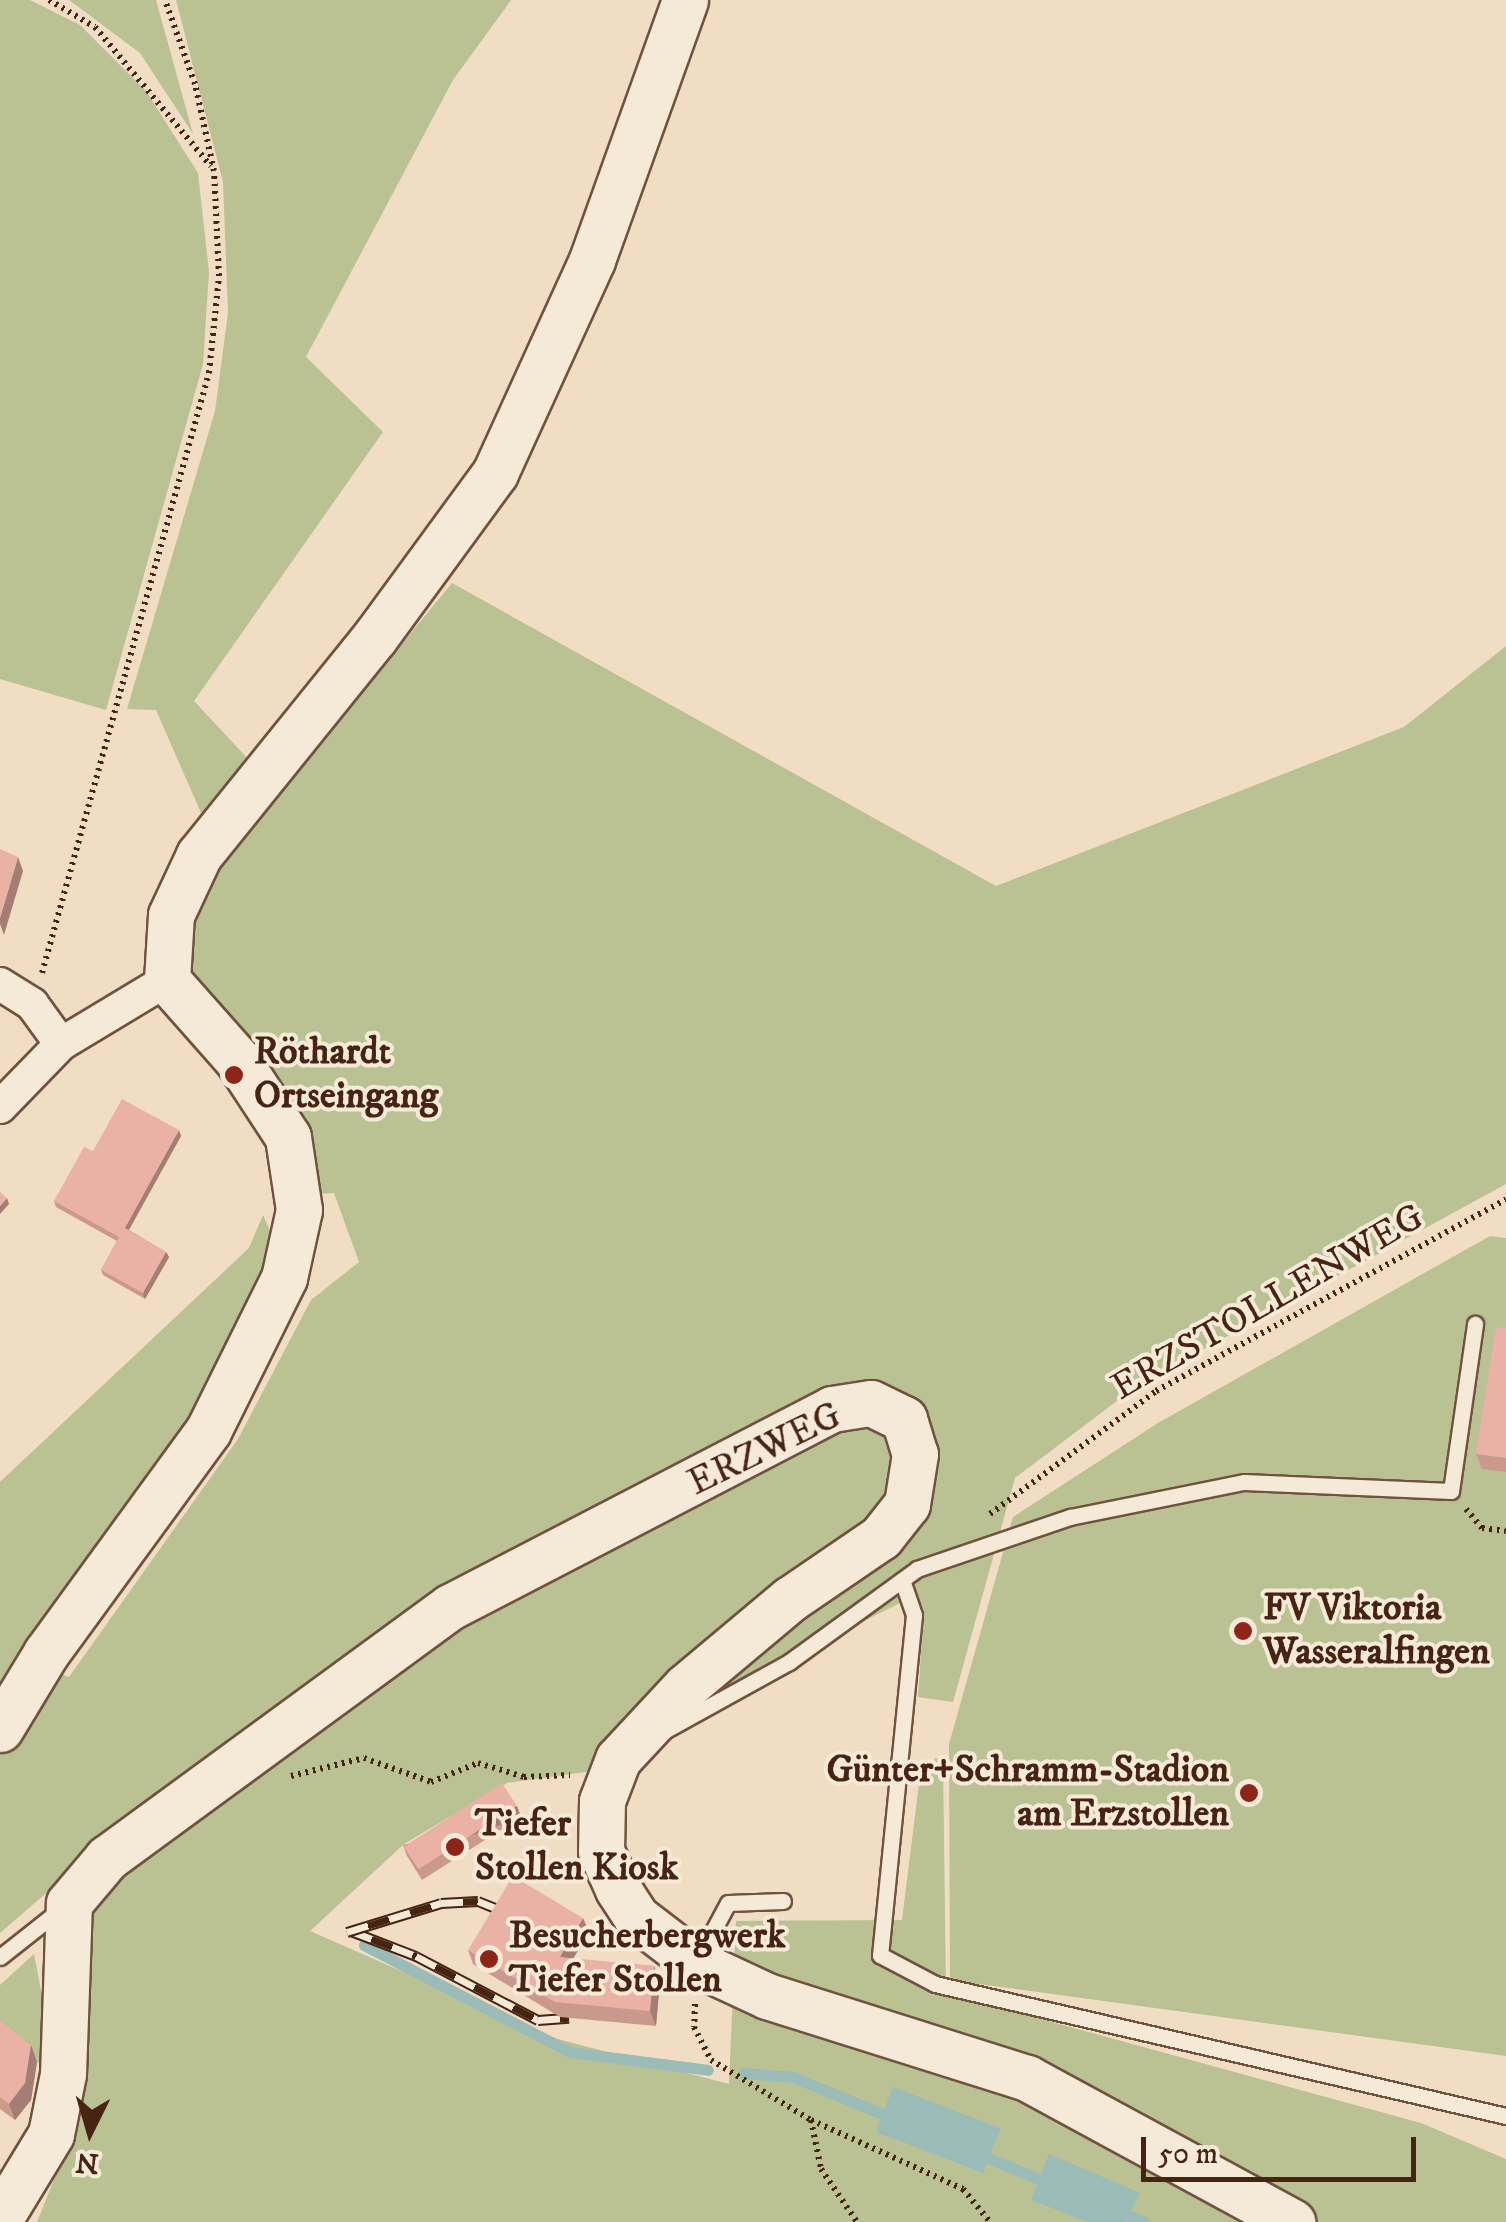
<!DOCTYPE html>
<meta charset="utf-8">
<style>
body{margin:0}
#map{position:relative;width:1506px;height:2222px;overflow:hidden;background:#f0ddc3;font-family:"IM FELL DW Pica",serif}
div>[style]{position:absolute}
.green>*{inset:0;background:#bac193}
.water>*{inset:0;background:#9bbbb8;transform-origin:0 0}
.stream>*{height:11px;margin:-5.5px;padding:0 5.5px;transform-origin:5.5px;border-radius:5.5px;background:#9bbbb8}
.path>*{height:6px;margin-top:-3px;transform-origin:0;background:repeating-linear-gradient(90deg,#462411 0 2.5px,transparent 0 7.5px)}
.roads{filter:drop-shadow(2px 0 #70523e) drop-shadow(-2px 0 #70523e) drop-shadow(0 2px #70523e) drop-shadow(0 -2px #70523e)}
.lane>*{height:15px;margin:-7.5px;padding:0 7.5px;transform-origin:7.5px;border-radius:7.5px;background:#f5e9d8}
.street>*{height:32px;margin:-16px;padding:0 16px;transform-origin:16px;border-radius:16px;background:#f5e9d8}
.secondary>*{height:45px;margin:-22.5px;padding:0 22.5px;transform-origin:22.5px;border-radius:22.5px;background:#f5e9d8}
.rail>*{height:11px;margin-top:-5.5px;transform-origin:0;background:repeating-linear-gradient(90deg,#f5e9d8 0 22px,#462411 0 44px);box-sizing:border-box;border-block:2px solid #462411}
.wall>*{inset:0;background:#c9998e}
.shaded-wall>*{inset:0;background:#a47d74;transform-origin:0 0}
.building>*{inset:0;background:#eab2a5;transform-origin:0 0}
.dots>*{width:28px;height:28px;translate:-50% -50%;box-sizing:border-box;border:5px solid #f5e9d8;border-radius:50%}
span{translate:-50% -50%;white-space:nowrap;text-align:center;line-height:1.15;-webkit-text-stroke:8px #f5e9d8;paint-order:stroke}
.poi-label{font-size:38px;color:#462411;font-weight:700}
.left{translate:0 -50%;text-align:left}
.right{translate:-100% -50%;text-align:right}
.street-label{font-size:38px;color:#462411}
.north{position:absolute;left:40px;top:2082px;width:100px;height:100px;-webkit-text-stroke:8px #f5e9d8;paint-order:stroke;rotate:185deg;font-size:28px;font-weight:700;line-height:40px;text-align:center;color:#462411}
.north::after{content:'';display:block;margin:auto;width:35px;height:45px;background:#462411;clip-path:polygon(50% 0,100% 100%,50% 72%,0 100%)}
.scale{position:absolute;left:1141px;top:2137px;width:275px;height:45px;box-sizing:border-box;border:5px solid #462411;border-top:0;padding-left:12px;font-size:30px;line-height:35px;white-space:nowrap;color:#462411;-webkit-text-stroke:8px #f5e9d8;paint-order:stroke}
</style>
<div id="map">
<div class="green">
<i style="clip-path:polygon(0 0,30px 0,80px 25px,146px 91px,198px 173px,209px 272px,203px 364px,106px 710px,0 679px)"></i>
<i style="clip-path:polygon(69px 0,156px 0,193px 134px,140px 53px)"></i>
<i style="clip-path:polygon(176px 0,511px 0,453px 80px,306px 357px,383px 432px,194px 701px,250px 761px,205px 822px,156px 710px,127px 709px,215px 411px,228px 313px,223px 182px)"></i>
<i style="clip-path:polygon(452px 583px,996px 886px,1404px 727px,1506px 646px,1506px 1184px,1138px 1385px,1015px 1478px,953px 1702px,918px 1697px,924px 1610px,916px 1595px,716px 1695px,599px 1770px,507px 1783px,404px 1844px,310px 1931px,554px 2038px,729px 2084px,736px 1921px,902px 1920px,919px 1784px,930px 1780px,935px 1758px,943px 1760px,946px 1993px,1421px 2123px,1506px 2159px,1506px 2222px,37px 2222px,75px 2127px,66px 1876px,0 1933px,0 1482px,249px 1248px,263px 1215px,275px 1242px,262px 1284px,182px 1438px,24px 1660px,69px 1677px,238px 1439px,311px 1300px,359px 1262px,334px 1193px,317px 1194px,195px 983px,184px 950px,200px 889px)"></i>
<i style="clip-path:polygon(1490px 1236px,1506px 1238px,1506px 2056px,950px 1980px,949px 1744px,1013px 1517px,1158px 1423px)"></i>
<i style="clip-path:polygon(34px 1954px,47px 2021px,44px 2067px,0 2032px,0 1985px)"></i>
</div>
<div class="water">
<i style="left:893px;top:2087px;width:115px;height:48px;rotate:21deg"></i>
<i style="clip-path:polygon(1049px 2154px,1140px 2193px,1126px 2222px,1088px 2222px,1031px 2200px)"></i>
</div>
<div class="stream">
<i style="left:364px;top:1945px;width:232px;rotate:27.4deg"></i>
<i style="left:570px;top:2052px;width:139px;rotate:7.4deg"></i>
<i style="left:744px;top:2073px;width:49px;rotate:4.7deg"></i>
<i style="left:793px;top:2077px;width:107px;rotate:22.5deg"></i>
<i style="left:974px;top:2152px;width:81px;rotate:22.5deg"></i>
<i style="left:1117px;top:2211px;width:29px;rotate:22deg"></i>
</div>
<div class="path">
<i style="left:49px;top:0;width:53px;rotate:30.4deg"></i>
<i style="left:95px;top:27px;width:181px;rotate:50.2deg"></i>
<i style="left:42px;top:973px;width:623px;rotate:-74.45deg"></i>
<i style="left:209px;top:373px;width:98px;rotate:-84.1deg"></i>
<i style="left:219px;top:276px;width:105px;rotate:-92.7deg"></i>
<i style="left:214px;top:171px;width:89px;rotate:-102.3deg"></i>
<i style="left:195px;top:84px;width:89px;rotate:-109.7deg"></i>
<i style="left:1466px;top:1509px;width:25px;rotate:50deg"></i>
<i style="left:1482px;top:1528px;width:24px;rotate:7deg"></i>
<i style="left:990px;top:1514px;width:207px;rotate:-36.5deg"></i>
<i style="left:1156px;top:1391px;width:399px;rotate:-28.7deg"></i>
<i style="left:291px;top:1776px;width:75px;rotate:-13.9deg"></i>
<i style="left:364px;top:1758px;width:71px;rotate:19.7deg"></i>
<i style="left:431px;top:1782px;width:51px;rotate:-22deg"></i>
<i style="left:478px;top:1763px;width:48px;rotate:16.9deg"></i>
<i style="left:524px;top:1777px;width:46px;rotate:-2.5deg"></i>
<i style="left:695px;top:2004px;width:23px;rotate:92deg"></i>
<i style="left:694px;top:2027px;width:37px;rotate:63deg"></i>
<i style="left:711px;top:2060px;width:117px;rotate:31deg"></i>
<i style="left:811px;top:2120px;width:167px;rotate:24.4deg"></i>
<i style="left:963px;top:2189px;width:43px;rotate:50.7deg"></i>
<i style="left:811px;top:2120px;width:50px;rotate:78.5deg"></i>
<i style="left:821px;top:2169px;width:64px;rotate:55.8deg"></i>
</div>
<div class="roads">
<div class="lane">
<i style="left:902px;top:1580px;width:37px;rotate:71deg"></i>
<i style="left:914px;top:1615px;width:342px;rotate:95.7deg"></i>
<i style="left:880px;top:1955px;width:62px;rotate:27.8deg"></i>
<i style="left:935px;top:1984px;width:586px;rotate:13.02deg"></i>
<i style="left:664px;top:1731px;width:143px;rotate:-28.9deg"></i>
<i style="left:789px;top:1662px;width:158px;rotate:-36deg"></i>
<i style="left:917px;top:1569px;width:162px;rotate:-18.8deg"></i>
<i style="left:1070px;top:1517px;width:177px;rotate:-11.4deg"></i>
<i style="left:1244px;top:1482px;width:207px;rotate:2.5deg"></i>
<i style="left:1451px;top:1491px;width:169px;rotate:-81.8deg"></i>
<i style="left:0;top:1957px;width:79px;rotate:-38.3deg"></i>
<i style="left:699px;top:1957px;width:61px;rotate:-61.8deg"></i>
<i style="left:728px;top:1903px;width:55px;rotate:-2.1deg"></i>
</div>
<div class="street">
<i style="left:0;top:984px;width:38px;rotate:32deg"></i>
<i style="left:32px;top:1004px;width:49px;rotate:54.1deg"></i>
<i style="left:0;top:1107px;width:88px;rotate:-45.9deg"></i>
<i style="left:61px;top:1044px;width:124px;rotate:-31.1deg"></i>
</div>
<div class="secondary">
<i style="left:0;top:1729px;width:89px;rotate:-58.8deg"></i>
<i style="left:46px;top:1653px;width:275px;rotate:-53.9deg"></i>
<i style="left:208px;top:1431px;width:171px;rotate:-63.6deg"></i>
<i style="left:284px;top:1278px;width:70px;rotate:-77.6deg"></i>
<i style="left:299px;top:1210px;width:74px;rotate:-98.6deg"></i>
<i style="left:288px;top:1137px;width:93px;rotate:-123.2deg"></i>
<i style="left:237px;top:1059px;width:106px;rotate:-131.5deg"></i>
<i style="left:167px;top:980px;width:65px;rotate:-86.5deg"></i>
<i style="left:171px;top:915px;width:66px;rotate:-65deg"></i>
<i style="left:199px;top:855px;width:280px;rotate:-51.1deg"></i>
<i style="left:375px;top:637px;width:203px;rotate:-53.8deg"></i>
<i style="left:495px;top:473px;width:234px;rotate:-65.5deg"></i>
<i style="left:592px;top:260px;width:276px;rotate:-70.3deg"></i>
<i style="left:0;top:2218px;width:98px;rotate:-58.7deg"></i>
<i style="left:51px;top:2134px;width:61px;rotate:-78.7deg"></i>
<i style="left:63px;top:2074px;width:171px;rotate:-88deg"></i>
<i style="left:69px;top:1903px;width:59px;rotate:-49.8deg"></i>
<i style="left:107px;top:1858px;width:425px;rotate:-36.2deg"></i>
<i style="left:450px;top:1607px;width:430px;rotate:-27.4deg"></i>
<i style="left:832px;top:1409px;width:39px;rotate:-9deg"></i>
<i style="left:871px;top:1403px;width:37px;rotate:26deg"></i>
<i style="left:904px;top:1419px;width:37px;rotate:73deg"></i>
<i style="left:915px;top:1454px;width:51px;rotate:99.1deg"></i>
<i style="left:907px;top:1504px;width:42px;rotate:128.2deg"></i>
<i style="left:881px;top:1537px;width:110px;rotate:145.7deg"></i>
<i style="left:790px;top:1599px;width:137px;rotate:140deg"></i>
<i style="left:685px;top:1687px;width:98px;rotate:132.9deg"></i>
<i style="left:618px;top:1759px;width:45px;rotate:110.9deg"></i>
<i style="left:602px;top:1801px;width:50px;rotate:91.1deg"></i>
<i style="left:601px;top:1851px;width:42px;rotate:65.9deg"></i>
<i style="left:618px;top:1889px;width:33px;rotate:57deg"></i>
<i style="left:636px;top:1917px;width:76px;rotate:37.5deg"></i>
<i style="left:696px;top:1963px;width:78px;rotate:24.9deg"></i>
<i style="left:767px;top:1996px;width:273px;rotate:17.5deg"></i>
<i style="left:1027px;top:2078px;width:302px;rotate:28.5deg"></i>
</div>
</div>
<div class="rail">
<i style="left:351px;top:1931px;width:70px;rotate:21deg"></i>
<i style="left:416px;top:1956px;width:138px;rotate:27.7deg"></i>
<i style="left:538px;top:2020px;width:31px;rotate:-4deg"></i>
<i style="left:347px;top:1932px;width:98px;rotate:-17.1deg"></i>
<i style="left:441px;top:1903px;width:37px;rotate:-3deg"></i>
<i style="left:478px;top:1901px;width:29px;rotate:22deg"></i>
</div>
<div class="wall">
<i style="clip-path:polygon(181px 1136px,129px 1230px,166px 1252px,169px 1257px,145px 1299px,103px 1275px,101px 1270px,117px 1241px,56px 1207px,54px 1201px,93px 1151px)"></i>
<i style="clip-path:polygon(1506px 1328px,1506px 1472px,1482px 1469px,1476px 1454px)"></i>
<i style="clip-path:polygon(521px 1817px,422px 1880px,407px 1856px,403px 1845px)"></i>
<i style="clip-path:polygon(589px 1932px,573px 1959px,654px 1966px,660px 1981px,656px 2026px,560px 2017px,473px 1964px,468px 1950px)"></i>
<i style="clip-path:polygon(0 2020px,31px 2045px,37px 2062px,31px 2100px,15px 2120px,0 2109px)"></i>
</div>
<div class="shaded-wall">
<i style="clip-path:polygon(18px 857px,23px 871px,4px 935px,0 924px,0 918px)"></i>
<i style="clip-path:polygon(179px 1130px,181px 1136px,127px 1233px,125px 1228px)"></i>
<i style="clip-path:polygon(7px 1198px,9px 1204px,0 1214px,0 1206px)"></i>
<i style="clip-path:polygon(166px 1252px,169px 1257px,145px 1299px,143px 1293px)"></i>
<i style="left:517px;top:1806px;width:12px;height:117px;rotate:70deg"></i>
<i style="clip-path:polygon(583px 1918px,589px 1932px,565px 1972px,560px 1957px)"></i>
<i style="clip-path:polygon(654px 1966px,660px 1981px,656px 2026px,650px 2011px)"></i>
<i style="clip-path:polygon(31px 2045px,37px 2062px,31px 2100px,15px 2120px,9px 2104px)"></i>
</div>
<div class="building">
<i style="clip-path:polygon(0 849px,18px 857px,0 918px)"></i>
<i style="clip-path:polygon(122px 1099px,179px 1130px,125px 1228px,166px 1252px,143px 1293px,101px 1270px,119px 1237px,54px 1201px,84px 1147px,93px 1151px)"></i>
<i style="clip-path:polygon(0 1192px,7px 1198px,0 1206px)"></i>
<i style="clip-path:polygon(1496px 1327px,1506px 1328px,1506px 1458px,1476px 1454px)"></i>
<i style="left:502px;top:1783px;width:27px;height:117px;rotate:57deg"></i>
<i style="clip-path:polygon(513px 1876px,583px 1918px,560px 1957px,654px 1966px,650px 2011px,555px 2002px,468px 1950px)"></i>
<i style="clip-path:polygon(0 2020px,31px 2045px,25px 2083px,9px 2104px,0 2097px)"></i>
</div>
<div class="dots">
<i style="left:234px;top:1075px;background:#8f2418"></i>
<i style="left:1243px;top:1631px;background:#8f2418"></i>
<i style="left:1249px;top:1793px;background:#8f2418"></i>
<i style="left:455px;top:1847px;background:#8f2418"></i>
<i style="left:489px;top:1959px;background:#8f2418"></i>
</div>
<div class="poi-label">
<span class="left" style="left:254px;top:1075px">Röthardt<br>Ortseingang</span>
<span class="left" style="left:1263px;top:1631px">FV Viktoria<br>Wasseralfingen</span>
<span class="right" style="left:1229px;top:1793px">Günter+Schramm-Stadion<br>am Erzstollen</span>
<span class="left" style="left:475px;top:1847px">Tiefer<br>Stollen Kiosk</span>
<span class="left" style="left:509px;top:1959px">Besucherbergwerk<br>Tiefer Stollen</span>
</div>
<div class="street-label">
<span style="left:1268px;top:1303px;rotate:-30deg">ERZSTOLLENWEG</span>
<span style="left:765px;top:1450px;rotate:-26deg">ERZWEG</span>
</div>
<div class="north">N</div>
<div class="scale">50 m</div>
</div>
